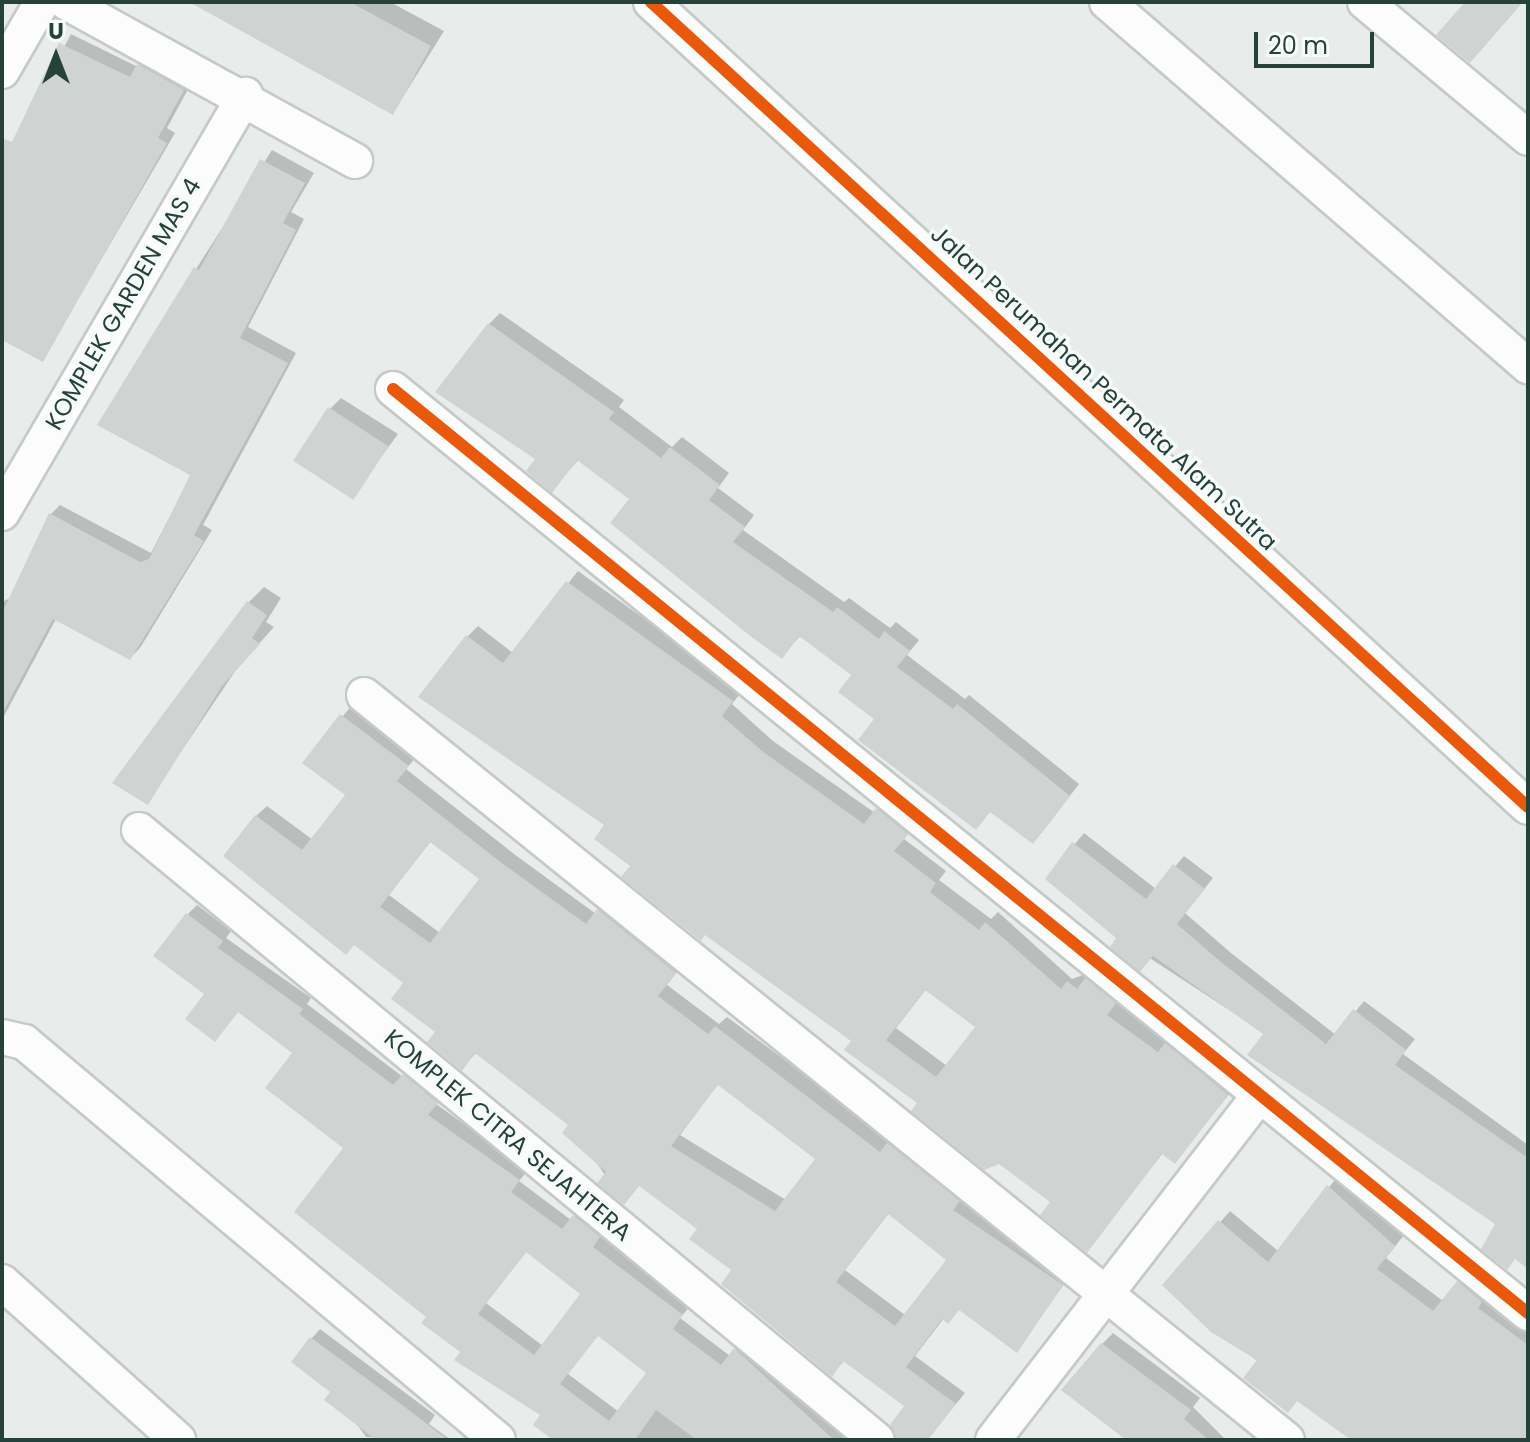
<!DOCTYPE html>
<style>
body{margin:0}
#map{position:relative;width:1530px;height:1442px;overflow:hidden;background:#e8edeb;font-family:Poppins,sans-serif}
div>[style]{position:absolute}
.shadow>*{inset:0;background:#0003}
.building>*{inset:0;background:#cfd4d2;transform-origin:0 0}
.roads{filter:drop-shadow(2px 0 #c5cac8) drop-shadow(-2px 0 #c5cac8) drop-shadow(0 2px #c5cac8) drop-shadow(0 -2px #c5cac8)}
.street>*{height:34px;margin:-17px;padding:0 17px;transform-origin:17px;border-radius:17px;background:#fcfcfc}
.cycleway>*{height:12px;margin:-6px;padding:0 6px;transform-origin:6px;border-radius:6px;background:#e8590c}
span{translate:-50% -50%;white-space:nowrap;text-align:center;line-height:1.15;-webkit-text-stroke:7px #f7fbf9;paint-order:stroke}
.street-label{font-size:24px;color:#24423a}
.frame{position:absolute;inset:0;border:4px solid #24423a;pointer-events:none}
.north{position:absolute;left:16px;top:16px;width:80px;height:80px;-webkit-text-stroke:6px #f7fbf9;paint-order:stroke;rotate:0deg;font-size:22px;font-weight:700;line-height:32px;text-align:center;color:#24423a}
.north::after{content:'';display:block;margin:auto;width:28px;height:36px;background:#24423a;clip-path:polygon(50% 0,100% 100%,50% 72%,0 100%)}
.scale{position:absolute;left:1254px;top:32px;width:120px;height:36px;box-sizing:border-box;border:4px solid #24423a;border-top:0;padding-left:10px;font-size:24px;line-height:28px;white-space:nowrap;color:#24423a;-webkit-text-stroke:6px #f7fbf9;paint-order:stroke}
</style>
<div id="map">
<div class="shadow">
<i style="clip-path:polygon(195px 2px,390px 2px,444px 31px,393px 113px)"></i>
<i style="clip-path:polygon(71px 34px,138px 67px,149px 55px,193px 80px,167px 128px,175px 133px,43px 359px,2px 337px,2px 163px)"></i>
<i style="clip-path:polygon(272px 150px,314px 173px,291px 212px,304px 219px,248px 327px,296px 353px,203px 525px,212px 530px,140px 648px,130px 658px,56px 619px,2px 720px,2px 602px,12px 597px,50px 515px,60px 505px,151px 553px,192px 474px,196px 269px)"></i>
<i style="clip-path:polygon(500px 313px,624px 400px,619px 407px,672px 447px,682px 437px,729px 473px,718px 488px,754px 515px,743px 530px,844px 602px,849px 598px,890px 628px,896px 622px,919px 640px,907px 655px,965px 699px,969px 695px,1079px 784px,1043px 831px,1032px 842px,991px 811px,976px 827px,877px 719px,854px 675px,801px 635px,782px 656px,632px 499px,579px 459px,552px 490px,489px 324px)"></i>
<i style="clip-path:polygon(341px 398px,398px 434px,352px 497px,330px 409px)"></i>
<i style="clip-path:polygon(evenodd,578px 571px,743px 690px,732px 704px,773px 741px,875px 813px,889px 799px,917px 822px,904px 839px,946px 871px,939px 880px,991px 919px,998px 912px,1072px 979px,1098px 969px,1125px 991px,1116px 1003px,1238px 1083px,1175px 1162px,1163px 1153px,1087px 1250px,1052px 1202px,633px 865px,467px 637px,478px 626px,513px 653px,578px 571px,927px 988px,977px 1026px,947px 1066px,896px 1028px,927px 988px)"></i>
<i style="clip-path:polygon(264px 587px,281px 598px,266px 622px,274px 627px,238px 667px,147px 802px,248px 603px)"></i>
<i style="clip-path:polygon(evenodd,352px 705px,418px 755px,406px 769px,514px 854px,596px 914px,609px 900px,685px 961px,667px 985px,719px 1024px,727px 1017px,1072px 1273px,1017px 1350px,960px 1309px,944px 1318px,915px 1356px,965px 1393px,928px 1438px,907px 1406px,845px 1360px,832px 1374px,700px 1228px,640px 1185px,624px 1202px,570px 1125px,477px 1052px,462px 1068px,406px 983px,256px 816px,267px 806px,313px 840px,347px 794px,305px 762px,352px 705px,431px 841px,482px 879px,440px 933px,389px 895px,431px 841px,352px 705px,719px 1083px,818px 1159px,786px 1200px,680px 1135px,719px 1083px,352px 705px,889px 1213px,948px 1259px,905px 1315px,845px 1270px,889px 1213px)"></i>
<i style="clip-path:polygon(1084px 833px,1156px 889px,1184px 856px,1213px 878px,1185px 913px,1231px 953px,1336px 1035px,1364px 1001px,1415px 1039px,1403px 1054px,1528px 1145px,1528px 1266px,1497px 1224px,1266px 1034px,1119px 938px,1047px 878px)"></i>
<i style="clip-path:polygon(evenodd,197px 905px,231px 931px,226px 938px,311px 998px,307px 1004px,403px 1077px,414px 1066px,446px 1092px,436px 1104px,528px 1170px,519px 1181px,571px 1220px,584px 1207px,608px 1227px,600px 1236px,691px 1305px,680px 1318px,730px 1356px,745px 1340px,852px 1440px,556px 1440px,543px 1415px,429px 1317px,295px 1053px,239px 1011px,215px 1040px,188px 914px,197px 905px,527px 1251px,583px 1293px,543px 1346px,486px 1303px,527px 1251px,197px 905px,599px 1334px,649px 1372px,619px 1412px,568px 1374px,599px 1334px)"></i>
<i style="clip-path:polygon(1338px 1176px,1404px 1235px,1386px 1258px,1443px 1301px,1468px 1272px,1528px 1329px,1528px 1440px,1353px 1440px,1165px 1285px,1230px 1211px,1278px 1251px)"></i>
<i style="clip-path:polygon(320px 1329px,435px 1415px,429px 1424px,451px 1440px,366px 1437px,333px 1391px,311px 1339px)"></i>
<i style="clip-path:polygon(1113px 1333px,1200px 1398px,1193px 1407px,1226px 1440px,1127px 1440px,1102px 1344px)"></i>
</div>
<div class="building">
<i style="clip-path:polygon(189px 2px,350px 2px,431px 46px,393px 115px)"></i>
<i style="clip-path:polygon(1465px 2px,1523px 2px,1470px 63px,1436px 35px)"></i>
<i style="clip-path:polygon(59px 43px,130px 77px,137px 64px,184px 90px,158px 138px,167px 143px,43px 362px,2px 340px,2px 138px,12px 142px)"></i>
<i style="clip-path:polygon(260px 159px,305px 183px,283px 223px,296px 230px,240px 338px,288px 363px,194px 535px,204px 541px,130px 660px,53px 619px,2px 714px,2px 613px,49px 513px,140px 562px,149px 559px,190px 475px,97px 425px,194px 267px,199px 270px)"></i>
<i style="clip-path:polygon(488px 323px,614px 412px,609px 419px,661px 458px,670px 447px,720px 485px,709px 500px,745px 527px,733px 542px,833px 612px,837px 607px,879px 639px,884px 631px,910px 651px,897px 667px,953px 709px,957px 704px,1070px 796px,1033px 844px,990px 812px,976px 830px,858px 740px,874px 719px,838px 692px,851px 675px,799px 636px,782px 659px,749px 635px,610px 523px,629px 499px,577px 460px,552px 493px,526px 471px,535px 459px,435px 392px)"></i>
<i style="left:328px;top:407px;width:72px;height:64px;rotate:33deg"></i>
<i style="clip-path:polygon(evenodd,566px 581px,733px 701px,722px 716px,762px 751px,864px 824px,876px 808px,908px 834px,894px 851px,936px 883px,930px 892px,979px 930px,985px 922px,1061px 989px,1067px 981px,1077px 989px,1085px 978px,1116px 1003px,1107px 1015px,1158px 1052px,1165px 1043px,1228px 1095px,1175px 1164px,1162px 1154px,1087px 1253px,1040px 1215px,1050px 1202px,999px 1164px,984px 1170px,911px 1111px,917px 1103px,844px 1050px,851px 1041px,705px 935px,701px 941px,621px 877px,630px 866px,594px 839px,604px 825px,418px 697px,466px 635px,503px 663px,566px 581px,925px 990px,975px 1027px,936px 1077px,886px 1040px,925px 990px)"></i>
<i style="clip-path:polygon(247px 601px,267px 615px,252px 638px,260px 644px,222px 686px,148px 805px,112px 783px)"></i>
<i style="clip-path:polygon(evenodd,340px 714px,409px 766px,397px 781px,503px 864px,586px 924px,597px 909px,676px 973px,658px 996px,708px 1034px,715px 1026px,880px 1152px,887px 1143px,960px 1201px,953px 1210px,1063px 1285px,1017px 1353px,959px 1310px,948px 1324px,942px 1319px,906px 1367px,956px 1404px,928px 1440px,896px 1440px,890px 1425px,904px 1406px,843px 1361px,832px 1377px,721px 1284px,731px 1270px,689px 1239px,697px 1229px,639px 1186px,624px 1205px,597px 1183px,606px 1172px,562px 1133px,568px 1125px,475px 1053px,462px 1071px,427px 1042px,435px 1032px,391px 999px,403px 983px,354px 945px,346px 955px,223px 856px,255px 815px,302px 850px,345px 795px,302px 763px,340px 714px,430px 842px,479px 879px,430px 943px,380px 907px,430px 842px,340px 714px,718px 1085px,815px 1159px,775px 1211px,671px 1146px,718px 1085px,340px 714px,888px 1214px,946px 1260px,895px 1326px,836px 1282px,888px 1214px)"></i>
<i style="clip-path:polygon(1072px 842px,1146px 899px,1173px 864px,1205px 889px,1177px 924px,1221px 962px,1326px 1044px,1353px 1009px,1406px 1050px,1395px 1065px,1528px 1158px,1528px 1269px,1515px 1259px,1507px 1270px,1481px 1249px,1495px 1224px,1247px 1055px,1263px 1034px,1153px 956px,1140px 972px,1110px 947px,1116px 938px,1045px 879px)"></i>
<i style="clip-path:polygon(evenodd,186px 913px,223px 941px,218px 948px,303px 1009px,299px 1014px,393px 1085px,403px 1074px,438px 1103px,428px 1115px,520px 1180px,511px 1192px,562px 1229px,573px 1215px,600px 1237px,593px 1247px,683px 1315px,673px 1329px,721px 1365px,734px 1348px,834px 1440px,697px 1440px,656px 1410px,635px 1440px,553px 1440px,533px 1425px,540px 1415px,454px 1360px,460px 1352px,421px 1323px,426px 1317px,294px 1212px,343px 1148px,265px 1088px,292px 1053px,238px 1012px,215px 1042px,185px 1019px,204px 994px,153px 956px,186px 913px,526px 1252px,580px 1294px,534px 1355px,478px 1314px,526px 1252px,186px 913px,598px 1336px,646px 1373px,609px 1421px,560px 1384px,598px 1336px)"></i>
<i style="clip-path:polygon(1327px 1185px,1395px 1246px,1377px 1269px,1433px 1311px,1457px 1281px,1482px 1302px,1478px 1308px,1528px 1345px,1528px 1440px,1351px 1440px,1297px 1401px,1288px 1413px,1243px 1378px,1257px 1360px,1211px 1332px,1162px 1285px,1218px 1220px,1268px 1262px)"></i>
<i style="clip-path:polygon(310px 1337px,393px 1398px,448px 1440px,376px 1440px,324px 1400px,330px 1392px,291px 1362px)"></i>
<i style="clip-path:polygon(1101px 1343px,1191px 1410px,1184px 1419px,1209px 1440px,1126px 1440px,1061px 1390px)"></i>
</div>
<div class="roads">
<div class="street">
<i style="left:66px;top:2px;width:330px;rotate:28.8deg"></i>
<i style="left:651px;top:2px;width:1190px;rotate:42.55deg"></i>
<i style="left:1107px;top:2px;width:557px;rotate:40.85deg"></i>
<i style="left:1365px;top:2px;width:212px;rotate:39.8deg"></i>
<i style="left:2px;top:71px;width:80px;rotate:-59.9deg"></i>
<i style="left:393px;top:389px;width:1464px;rotate:39.15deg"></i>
<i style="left:2px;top:513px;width:484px;rotate:-59.8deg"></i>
<i style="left:364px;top:695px;width:1186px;rotate:38.91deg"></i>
<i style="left:139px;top:830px;width:957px;rotate:39.58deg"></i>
<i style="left:2px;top:1037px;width:23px;rotate:13deg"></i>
<i style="left:24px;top:1042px;width:619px;rotate:40.02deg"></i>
<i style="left:2px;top:1282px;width:237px;rotate:41.9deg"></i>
<i style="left:993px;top:1440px;width:436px;rotate:-52.3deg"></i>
</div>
</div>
<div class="cycleway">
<i style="left:651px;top:2px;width:1190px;rotate:42.55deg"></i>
<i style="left:393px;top:389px;width:1464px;rotate:39.15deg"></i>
</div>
<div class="street-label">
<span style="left:123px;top:304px;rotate:-60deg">KOMPLEK GARDEN MAS 4</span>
<span style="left:1104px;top:388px;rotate:43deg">Jalan Perumahan Permata Alam Sutra</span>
<span style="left:508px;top:1135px;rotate:40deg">KOMPLEK CITRA SEJAHTERA</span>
</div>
<div class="frame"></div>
<div class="north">U</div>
<div class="scale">20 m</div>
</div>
